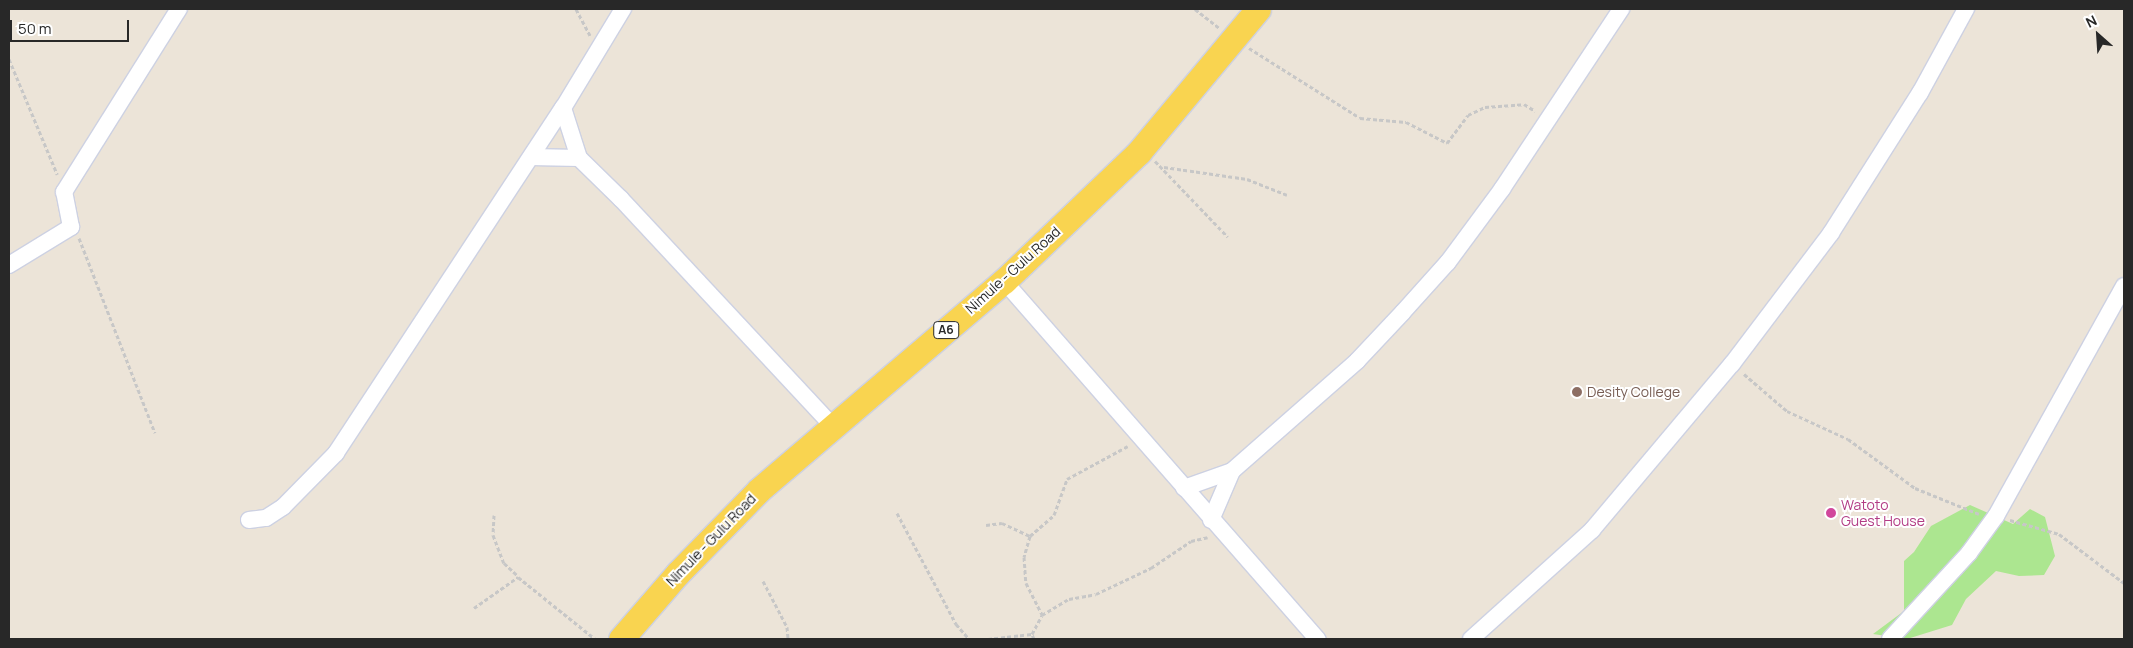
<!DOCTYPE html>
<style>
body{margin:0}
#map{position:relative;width:2133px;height:648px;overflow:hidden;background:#ece4d8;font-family:Manrope,sans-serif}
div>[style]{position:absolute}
.green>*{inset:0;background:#ace690}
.path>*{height:3px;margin-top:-1.5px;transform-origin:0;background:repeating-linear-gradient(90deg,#c7c7c7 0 4px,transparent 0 6.5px)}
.roads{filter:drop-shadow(1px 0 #cdd1e2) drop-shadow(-1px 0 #cdd1e2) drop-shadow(0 1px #cdd1e2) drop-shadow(0 -1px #cdd1e2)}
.street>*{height:16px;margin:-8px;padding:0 8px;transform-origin:8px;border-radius:8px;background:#fff}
.primary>*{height:25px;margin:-12.5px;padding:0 12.5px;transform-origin:12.5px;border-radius:12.5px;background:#f9d450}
.dots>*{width:14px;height:14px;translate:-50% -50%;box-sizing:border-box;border:2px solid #fff;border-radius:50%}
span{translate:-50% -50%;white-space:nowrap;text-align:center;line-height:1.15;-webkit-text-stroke:4px #fff;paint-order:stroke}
.shield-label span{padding:1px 4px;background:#fff;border:1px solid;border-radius:4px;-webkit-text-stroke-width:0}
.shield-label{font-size:12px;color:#282828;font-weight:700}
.street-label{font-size:14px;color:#282828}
.education-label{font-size:14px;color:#785e54}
.left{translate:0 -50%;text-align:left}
.hotel-label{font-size:14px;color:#b23c85}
.frame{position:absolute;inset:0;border:10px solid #282828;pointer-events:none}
.north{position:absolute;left:2073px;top:10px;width:50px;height:50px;-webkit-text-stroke:4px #fff;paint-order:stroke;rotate:334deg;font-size:14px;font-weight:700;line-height:20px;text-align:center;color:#282828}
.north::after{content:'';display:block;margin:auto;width:18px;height:22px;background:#282828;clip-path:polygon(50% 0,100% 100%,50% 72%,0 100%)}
.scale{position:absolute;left:10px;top:20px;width:119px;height:22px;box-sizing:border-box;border:2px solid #282828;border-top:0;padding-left:6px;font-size:15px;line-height:18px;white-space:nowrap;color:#282828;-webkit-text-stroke:4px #fff;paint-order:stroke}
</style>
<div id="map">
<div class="green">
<i style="clip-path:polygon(1970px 505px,2013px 524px,2030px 509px,2045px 517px,2055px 556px,2044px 575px,2019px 576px,1996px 571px,1966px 599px,1952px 625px,1907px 639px,1873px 634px,1904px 611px,1904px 561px,1914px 552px,1931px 526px)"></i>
</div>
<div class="path">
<i style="left:576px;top:9px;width:30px;rotate:62deg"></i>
<i style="left:1195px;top:9px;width:31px;rotate:38deg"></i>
<i style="left:1249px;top:48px;width:131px;rotate:32.2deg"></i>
<i style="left:1360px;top:118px;width:46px;rotate:5deg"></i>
<i style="left:1406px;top:122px;width:46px;rotate:27.1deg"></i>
<i style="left:1447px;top:143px;width:35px;rotate:-53deg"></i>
<i style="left:1468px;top:115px;width:19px;rotate:-25deg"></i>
<i style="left:1485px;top:107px;width:39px;rotate:-4deg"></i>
<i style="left:1524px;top:104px;width:13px;rotate:32deg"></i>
<i style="left:9px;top:59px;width:125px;rotate:67.3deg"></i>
<i style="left:1155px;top:161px;width:105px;rotate:46.2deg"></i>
<i style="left:1164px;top:167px;width:84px;rotate:8.2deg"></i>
<i style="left:1247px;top:179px;width:43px;rotate:21.8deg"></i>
<i style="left:79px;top:238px;width:209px;rotate:68.7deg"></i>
<i style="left:1744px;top:374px;width:57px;rotate:40.7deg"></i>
<i style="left:1787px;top:411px;width:67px;rotate:24.7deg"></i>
<i style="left:1848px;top:439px;width:83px;rotate:36.2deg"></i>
<i style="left:1915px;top:488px;width:69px;rotate:22.1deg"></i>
<i style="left:897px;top:513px;width:126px;rotate:62deg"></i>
<i style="left:956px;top:624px;width:20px;rotate:49deg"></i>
<i style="left:494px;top:515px;width:20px;rotate:93deg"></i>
<i style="left:493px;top:535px;width:30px;rotate:69deg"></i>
<i style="left:504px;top:563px;width:19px;rotate:43deg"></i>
<i style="left:2010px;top:520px;width:51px;rotate:15.9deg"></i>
<i style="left:2059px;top:534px;width:81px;rotate:37deg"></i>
<i style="left:986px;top:525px;width:16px;rotate:-7deg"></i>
<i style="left:1002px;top:523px;width:31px;rotate:25deg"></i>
<i style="left:1030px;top:536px;width:22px;rotate:106deg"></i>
<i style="left:1024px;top:557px;width:26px;rotate:86deg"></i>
<i style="left:1026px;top:583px;width:36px;rotate:63deg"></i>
<i style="left:1030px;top:536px;width:32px;rotate:-41deg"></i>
<i style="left:1054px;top:515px;width:38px;rotate:-70deg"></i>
<i style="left:1067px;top:479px;width:69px;rotate:-28.4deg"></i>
<i style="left:763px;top:581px;width:52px;rotate:62.4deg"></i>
<i style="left:787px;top:627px;width:12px;rotate:85deg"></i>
<i style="left:474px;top:608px;width:54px;rotate:-35.2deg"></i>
<i style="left:518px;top:577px;width:99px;rotate:38.8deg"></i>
<i style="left:988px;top:639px;width:44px;rotate:-6.5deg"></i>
<i style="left:1034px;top:639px;width:5px;rotate:-112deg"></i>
<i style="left:1032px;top:634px;width:21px;rotate:-62deg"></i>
<i style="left:1042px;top:615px;width:31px;rotate:-31deg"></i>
<i style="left:1069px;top:599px;width:27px;rotate:-10deg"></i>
<i style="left:1096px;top:594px;width:61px;rotate:-25.3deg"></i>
<i style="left:1151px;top:568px;width:48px;rotate:-34deg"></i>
<i style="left:1191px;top:541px;width:17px;rotate:-13deg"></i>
</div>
<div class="roads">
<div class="street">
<i style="left:563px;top:108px;width:52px;rotate:72.3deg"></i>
<i style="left:579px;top:158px;width:59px;rotate:44.3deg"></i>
<i style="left:621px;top:199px;width:309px;rotate:47deg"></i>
<i style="left:531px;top:157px;width:48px;rotate:1.2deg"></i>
<i style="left:9px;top:265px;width:73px;rotate:-31.5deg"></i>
<i style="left:71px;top:227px;width:36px;rotate:-101deg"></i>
<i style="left:64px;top:192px;width:216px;rotate:-57.9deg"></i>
<i style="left:1004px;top:281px;width:476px;rotate:48.8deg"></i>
<i style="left:1184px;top:488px;width:51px;rotate:-19.5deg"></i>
<i style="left:1232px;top:471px;width:167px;rotate:-41.3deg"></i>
<i style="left:1357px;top:361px;width:67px;rotate:-46.8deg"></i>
<i style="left:1403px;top:312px;width:67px;rotate:-48deg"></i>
<i style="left:1448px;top:262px;width:91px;rotate:-53.5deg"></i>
<i style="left:1502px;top:189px;width:216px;rotate:-56.5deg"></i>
<i style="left:249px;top:520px;width:17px;rotate:-7deg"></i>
<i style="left:266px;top:518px;width:20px;rotate:-33deg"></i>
<i style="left:283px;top:507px;width:76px;rotate:-45.5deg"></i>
<i style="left:336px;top:453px;width:413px;rotate:-56.7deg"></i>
<i style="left:563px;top:108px;width:116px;rotate:-58.8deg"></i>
<i style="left:1211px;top:520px;width:53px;rotate:-66.8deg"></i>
<i style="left:1471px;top:639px;width:163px;rotate:-42deg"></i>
<i style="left:1592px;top:530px;width:217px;rotate:-49.9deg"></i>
<i style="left:1732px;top:364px;width:164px;rotate:-52.9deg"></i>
<i style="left:1831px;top:233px;width:166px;rotate:-57.6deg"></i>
<i style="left:1920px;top:93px;width:96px;rotate:-61.3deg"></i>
<i style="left:1890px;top:639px;width:117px;rotate:-47.4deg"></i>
<i style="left:1969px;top:553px;width:46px;rotate:-53.9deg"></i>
<i style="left:1996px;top:516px;width:263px;rotate:-60.9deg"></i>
</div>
<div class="primary">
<i style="left:621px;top:639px;width:87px;rotate:-49.2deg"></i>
<i style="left:678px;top:573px;width:116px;rotate:-45.7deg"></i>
<i style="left:759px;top:490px;width:322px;rotate:-40.5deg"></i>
<i style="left:1004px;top:281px;width:187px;rotate:-43.7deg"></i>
<i style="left:1139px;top:152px;width:186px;rotate:-50.2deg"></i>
</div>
</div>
<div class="dots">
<i style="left:1577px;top:392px;background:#8d6e63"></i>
<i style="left:1831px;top:513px;background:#d1479c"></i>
</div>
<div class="shield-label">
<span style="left:946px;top:330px">A6</span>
</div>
<div class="street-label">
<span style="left:1013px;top:270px;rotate:-42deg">Nimule - Gulu Road</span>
<span style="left:711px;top:540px;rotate:-46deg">Nimule - Gulu Road</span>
</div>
<div class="education-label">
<span class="left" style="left:1587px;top:392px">Desity College</span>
</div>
<div class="hotel-label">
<span class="left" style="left:1841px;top:513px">Watoto<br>Guest House</span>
</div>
<div class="frame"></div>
<div class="north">N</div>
<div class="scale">50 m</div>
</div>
